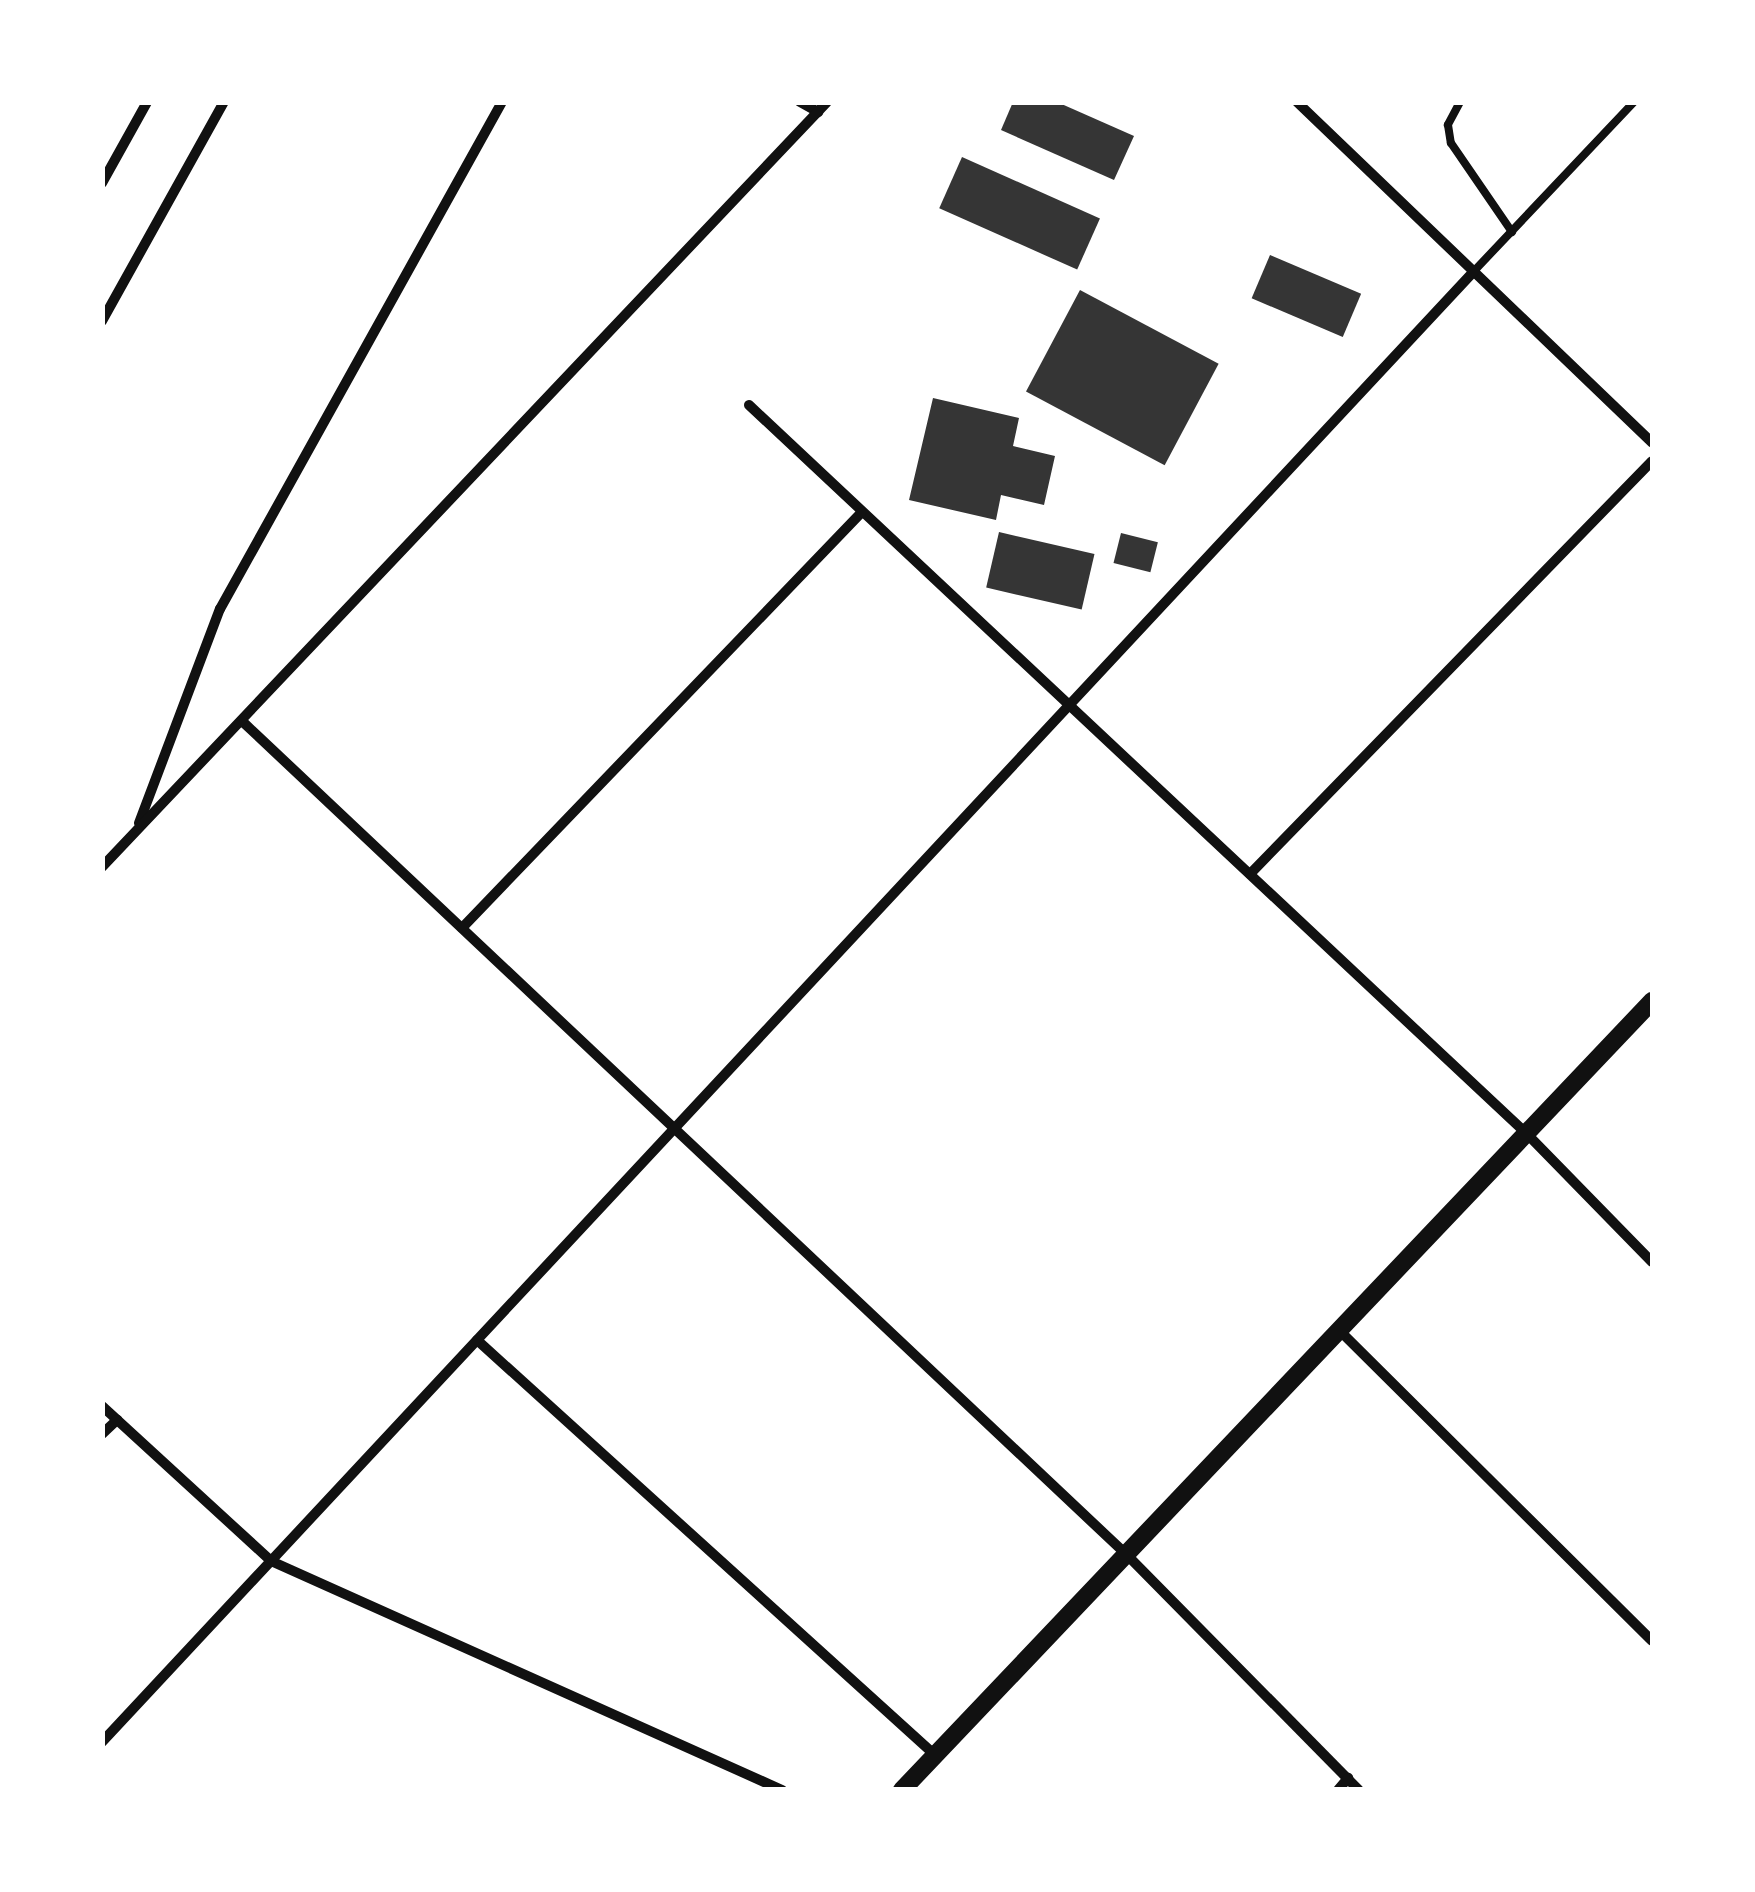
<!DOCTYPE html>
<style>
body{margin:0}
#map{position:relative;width:1755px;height:1892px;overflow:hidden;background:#fff;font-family:"Exo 2",sans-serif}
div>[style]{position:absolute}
.building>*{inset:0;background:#353535;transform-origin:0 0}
.service>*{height:8px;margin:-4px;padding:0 4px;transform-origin:4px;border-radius:4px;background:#111}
.minor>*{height:10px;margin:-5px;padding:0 5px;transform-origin:5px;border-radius:5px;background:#111}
.tertiary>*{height:18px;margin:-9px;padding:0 9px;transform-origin:9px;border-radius:9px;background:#111}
span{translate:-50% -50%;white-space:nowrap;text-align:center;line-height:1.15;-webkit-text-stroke:8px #fff;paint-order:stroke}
.frame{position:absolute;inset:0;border:105px solid #fff;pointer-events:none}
</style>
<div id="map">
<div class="building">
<i style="clip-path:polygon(1013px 102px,1057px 102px,1134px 136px,1114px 180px,1001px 130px)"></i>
<i style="left:962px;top:157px;width:151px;height:56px;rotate:24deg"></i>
<i style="left:1270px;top:255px;width:99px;height:47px;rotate:23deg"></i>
<i style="left:1080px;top:290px;width:157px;height:115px;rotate:28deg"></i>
<i style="clip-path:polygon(933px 398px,1019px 418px,1013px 446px,1055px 456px,1044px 505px,1001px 495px,996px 520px,909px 500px)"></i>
<i style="left:999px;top:532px;width:98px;height:57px;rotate:13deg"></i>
<i style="left:1121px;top:533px;width:38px;height:31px;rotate:14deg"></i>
</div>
<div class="service">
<i style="left:1460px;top:102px;width:26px;rotate:118deg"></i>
<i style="left:1448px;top:125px;width:18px;rotate:81deg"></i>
<i style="left:1451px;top:143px;width:108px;rotate:55.6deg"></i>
<i style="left:1475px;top:270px;width:231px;rotate:-46.6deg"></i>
</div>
<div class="minor">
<i style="left:800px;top:102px;width:21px;rotate:29deg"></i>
<i style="left:1297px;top:102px;width:492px;rotate:43.8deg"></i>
<i style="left:102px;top:183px;width:93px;rotate:-60.9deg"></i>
<i style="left:102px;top:321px;width:251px;rotate:-60.9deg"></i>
<i style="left:749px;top:405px;width:1066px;rotate:43.14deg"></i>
<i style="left:1527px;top:1134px;width:179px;rotate:45.7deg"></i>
<i style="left:243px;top:722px;width:1217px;rotate:43.3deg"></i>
<i style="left:1129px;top:1557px;width:327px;rotate:45.4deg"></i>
<i style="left:139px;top:823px;width:229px;rotate:-69.3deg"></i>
<i style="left:220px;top:609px;width:580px;rotate:-60.92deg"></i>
<i style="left:102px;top:867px;width:1054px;rotate:-46.54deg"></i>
<i style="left:1250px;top:874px;width:576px;rotate:-45.77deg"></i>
<i style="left:462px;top:928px;width:576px;rotate:-46.13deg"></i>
<i style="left:1341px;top:1332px;width:438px;rotate:44.8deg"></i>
<i style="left:477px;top:1340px;width:618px;rotate:42.18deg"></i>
<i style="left:102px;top:1406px;width:229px;rotate:42.5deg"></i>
<i style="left:271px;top:1561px;width:560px;rotate:24.14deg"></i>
<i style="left:102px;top:1434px;width:21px;rotate:-43deg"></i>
<i style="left:102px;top:1742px;width:2013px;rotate:-46.99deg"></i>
<i style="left:1338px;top:1790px;width:16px;rotate:-50deg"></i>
</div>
<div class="tertiary">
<i style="left:902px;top:1790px;width:1089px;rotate:-46.45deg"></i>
</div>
<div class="frame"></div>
</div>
